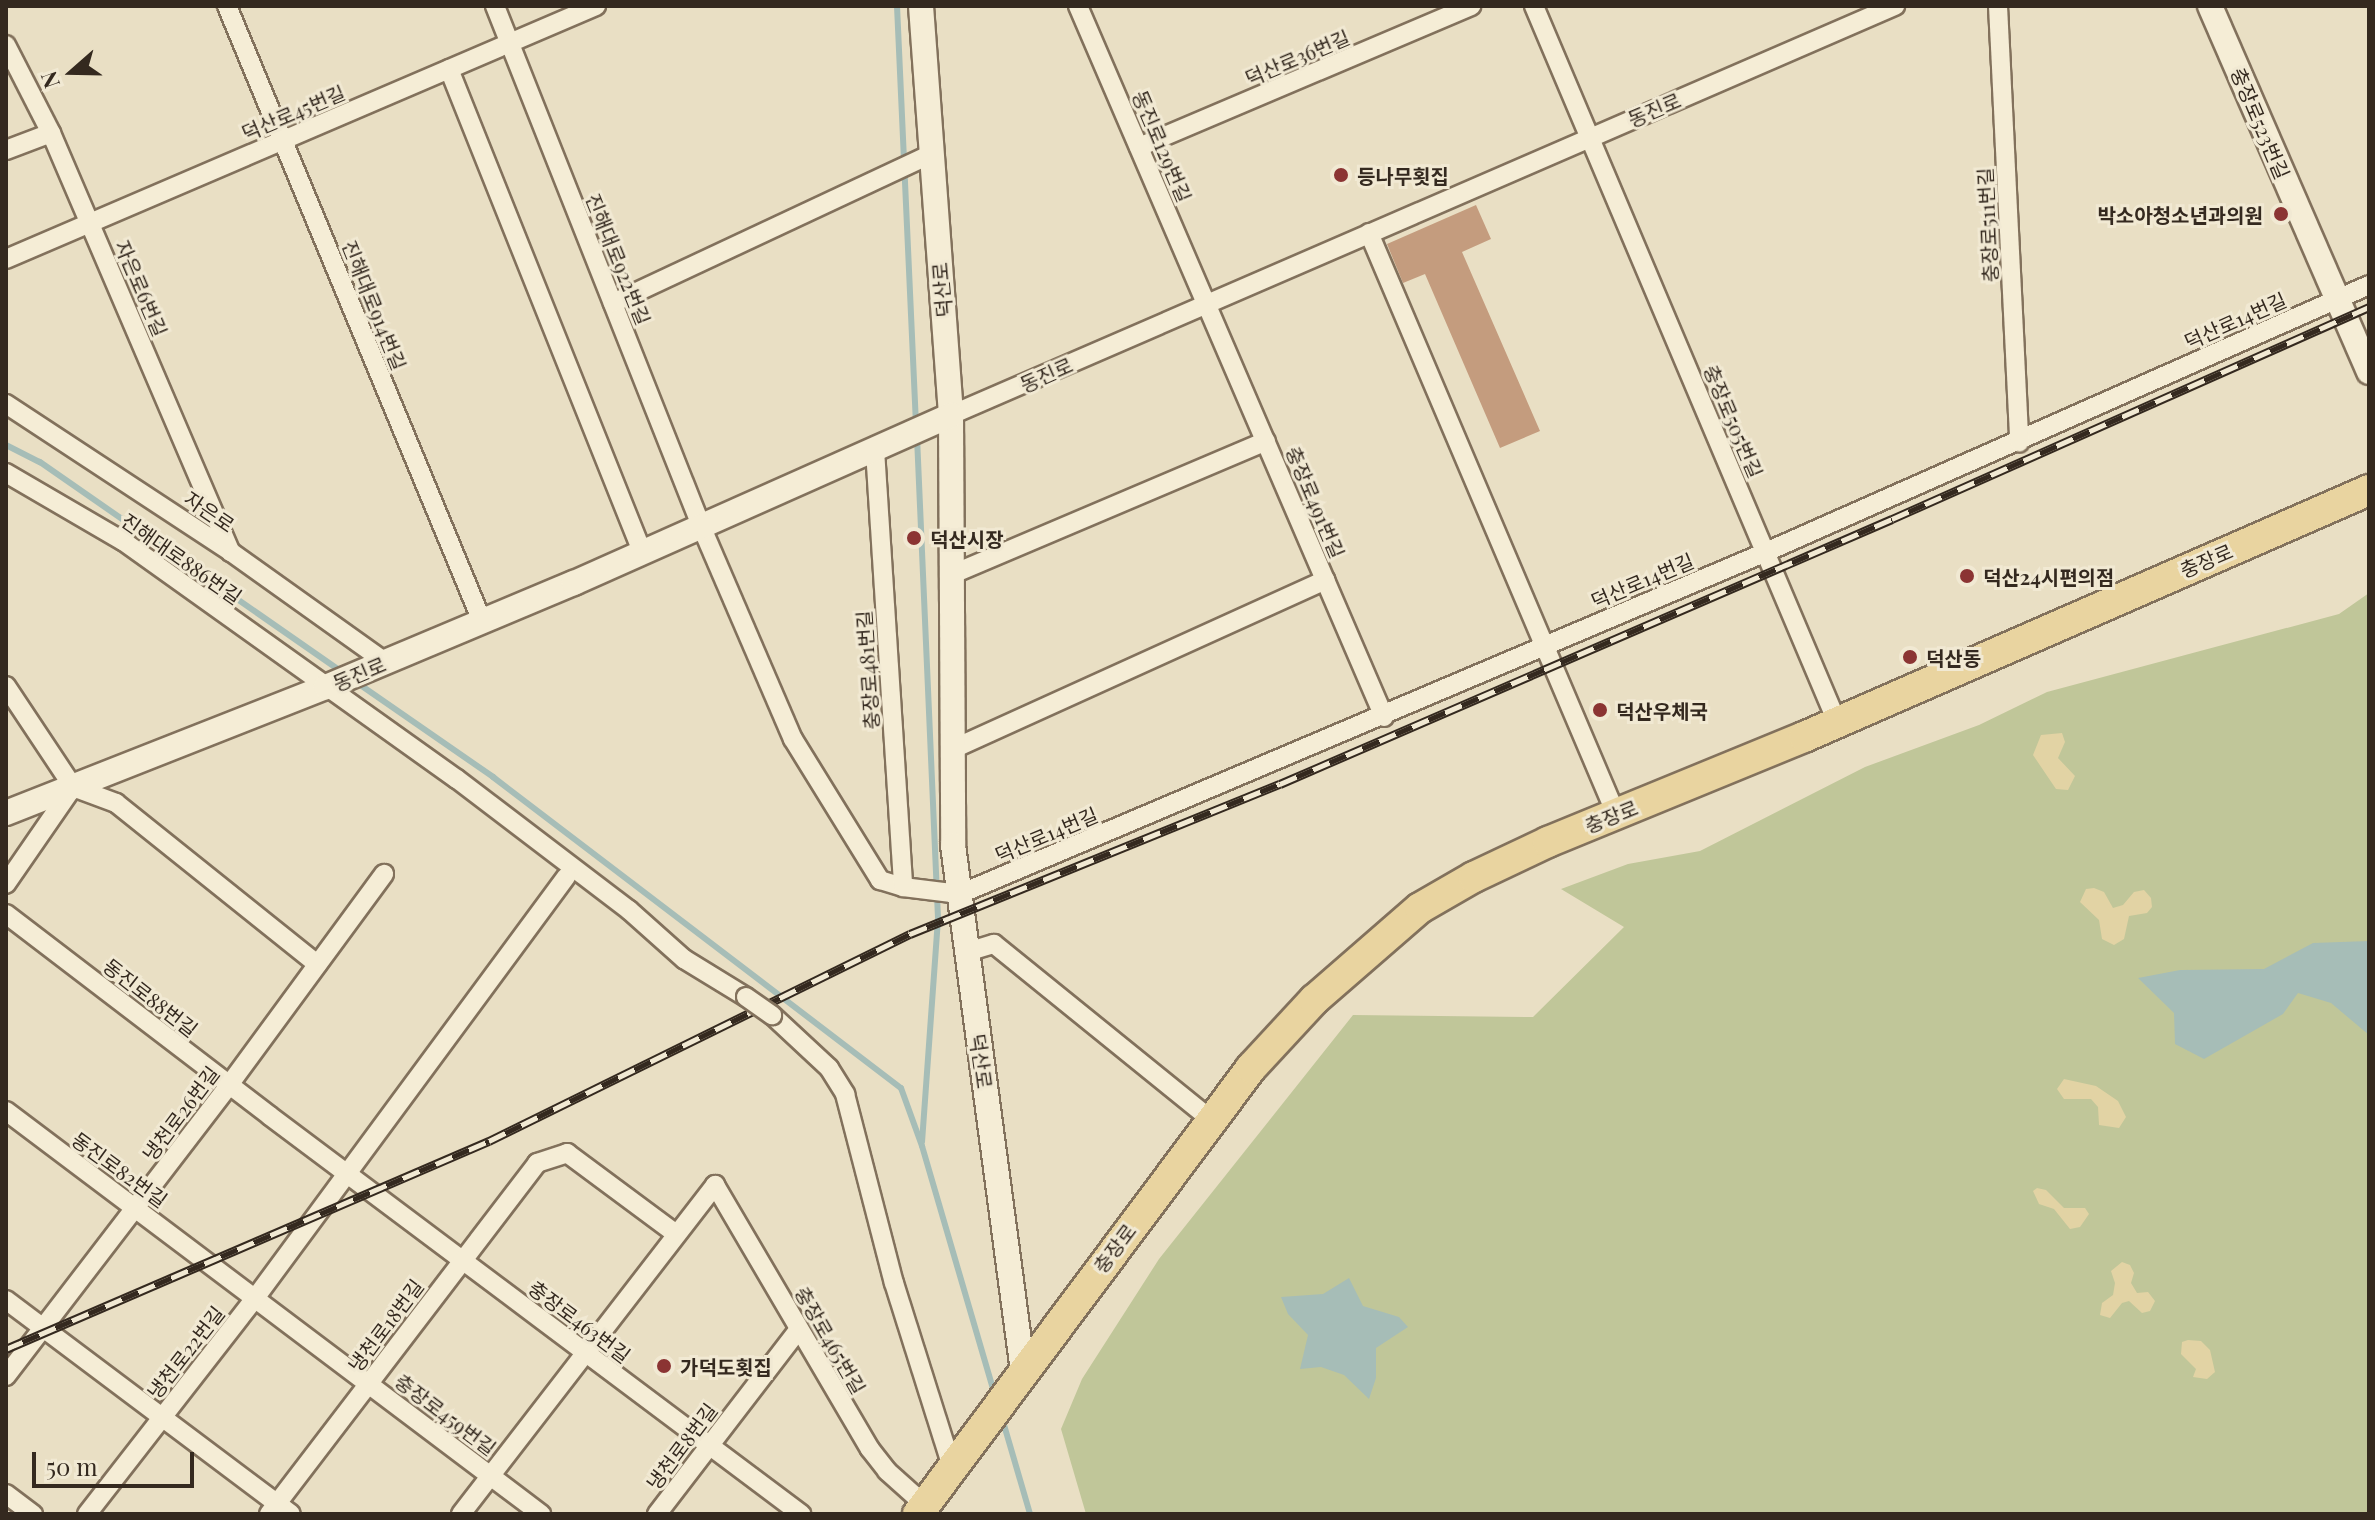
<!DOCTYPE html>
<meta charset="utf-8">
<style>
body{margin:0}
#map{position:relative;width:2375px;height:1520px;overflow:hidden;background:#e9dfc4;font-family:"Playfair Display","Noto Sans KR",serif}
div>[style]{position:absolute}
.green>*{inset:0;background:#c0c699}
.sand>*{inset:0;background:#e2d3a4}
.water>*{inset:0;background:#a6bdb7}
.stream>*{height:6px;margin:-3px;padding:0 3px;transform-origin:3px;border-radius:3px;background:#a6bdb7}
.building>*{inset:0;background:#c49c7e}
.roads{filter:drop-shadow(2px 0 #82715c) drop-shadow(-2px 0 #82715c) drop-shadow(0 2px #82715c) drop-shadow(0 -2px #82715c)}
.minor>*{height:18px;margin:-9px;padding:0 9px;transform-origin:9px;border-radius:9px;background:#f5edd6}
.tertiary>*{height:24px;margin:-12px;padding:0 12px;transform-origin:12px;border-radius:12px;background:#f5edd6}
.primary>*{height:30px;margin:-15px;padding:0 15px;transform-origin:15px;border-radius:15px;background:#e9d4a0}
.rail>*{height:9px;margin-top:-4.5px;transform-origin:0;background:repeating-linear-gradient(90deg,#f1e9d3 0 18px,#34291f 0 36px);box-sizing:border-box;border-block:2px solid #34291f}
.bridges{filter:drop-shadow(2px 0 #82715c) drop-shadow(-2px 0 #82715c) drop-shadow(0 2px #82715c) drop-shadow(0 -2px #82715c)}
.minor-bridge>*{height:18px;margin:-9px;padding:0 9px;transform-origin:9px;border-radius:9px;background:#f5edd6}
.dots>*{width:22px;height:22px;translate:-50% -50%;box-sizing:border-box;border:4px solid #f1e9d3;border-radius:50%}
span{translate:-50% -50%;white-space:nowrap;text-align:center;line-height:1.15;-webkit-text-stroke:6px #f1e9d3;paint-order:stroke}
.street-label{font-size:20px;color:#34291f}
.poi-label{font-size:20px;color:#34291f;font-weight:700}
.left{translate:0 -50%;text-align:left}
.right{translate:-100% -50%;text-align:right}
.frame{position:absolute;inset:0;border:8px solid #34291f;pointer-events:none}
.north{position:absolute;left:32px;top:32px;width:80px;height:80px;-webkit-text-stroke:6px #f1e9d3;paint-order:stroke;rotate:250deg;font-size:22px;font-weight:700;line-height:32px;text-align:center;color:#34291f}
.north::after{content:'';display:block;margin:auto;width:28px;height:36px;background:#34291f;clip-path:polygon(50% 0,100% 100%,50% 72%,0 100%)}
.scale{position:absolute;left:32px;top:1452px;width:162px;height:36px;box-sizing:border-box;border:4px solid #34291f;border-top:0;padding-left:10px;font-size:24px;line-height:28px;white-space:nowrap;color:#34291f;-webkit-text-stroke:6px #f1e9d3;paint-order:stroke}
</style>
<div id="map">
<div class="green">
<i style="clip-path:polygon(2369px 593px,2369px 1514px,1086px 1514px,1061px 1429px,1082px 1379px,1159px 1259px,1353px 1015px,1533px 1017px,1624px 927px,1561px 889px,1628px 864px,1700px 851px,1865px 767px,1979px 725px,2047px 692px,2339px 614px)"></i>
</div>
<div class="sand">
<i style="clip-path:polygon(2062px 733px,2065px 742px,2058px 758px,2075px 776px,2068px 790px,2056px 789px,2033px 755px,2041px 735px)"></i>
<i style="clip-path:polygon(2094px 888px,2104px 892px,2113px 908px,2123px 905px,2134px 892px,2144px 890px,2151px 898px,2152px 907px,2147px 913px,2129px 916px,2124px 939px,2114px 945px,2102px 939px,2099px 920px,2080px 902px,2086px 889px)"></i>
<i style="clip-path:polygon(2064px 1079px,2096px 1086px,2118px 1101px,2126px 1117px,2119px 1128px,2099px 1125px,2098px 1107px,2091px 1099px,2064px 1099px,2057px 1089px)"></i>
<i style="clip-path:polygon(2037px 1188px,2046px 1190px,2064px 1208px,2085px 1208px,2089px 1214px,2080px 1227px,2070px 1229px,2054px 1209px,2039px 1204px,2033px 1191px)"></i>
<i style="clip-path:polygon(2122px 1262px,2130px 1265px,2134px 1273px,2131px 1283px,2137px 1293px,2148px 1292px,2155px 1301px,2150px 1311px,2142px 1313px,2129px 1301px,2122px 1303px,2110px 1318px,2100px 1315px,2102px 1303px,2113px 1295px,2115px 1283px,2111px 1271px)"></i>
<i style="clip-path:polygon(2188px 1340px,2201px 1341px,2210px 1350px,2215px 1372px,2207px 1379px,2193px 1377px,2196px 1369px,2181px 1354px,2182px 1342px)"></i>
</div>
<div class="water">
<i style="clip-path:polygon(2369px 941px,2369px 1035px,2331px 1003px,2298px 993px,2283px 1014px,2204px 1059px,2175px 1044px,2174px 1013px,2138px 978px,2180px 970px,2264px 969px,2313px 943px)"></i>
<i style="clip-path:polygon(1349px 1278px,1363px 1306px,1399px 1317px,1408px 1327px,1376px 1348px,1376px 1378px,1369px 1399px,1344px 1375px,1321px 1367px,1300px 1369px,1308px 1335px,1288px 1314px,1281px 1297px,1323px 1294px)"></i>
</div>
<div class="stream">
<i style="left:897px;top:6px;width:416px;rotate:87.4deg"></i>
<i style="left:917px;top:437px;width:482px;rotate:87.5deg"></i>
<i style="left:938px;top:919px;width:223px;rotate:94.1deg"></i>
<i style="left:6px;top:445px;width:38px;rotate:27deg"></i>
<i style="left:40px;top:462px;width:370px;rotate:34.8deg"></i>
<i style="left:356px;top:682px;width:167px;rotate:34.7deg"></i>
<i style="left:493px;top:777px;width:513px;rotate:37.32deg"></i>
<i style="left:901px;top:1088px;width:62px;rotate:70.1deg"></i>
<i style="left:922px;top:1146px;width:259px;rotate:73.7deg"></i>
<i style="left:1002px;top:1418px;width:100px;rotate:73.7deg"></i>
</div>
<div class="building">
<i style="clip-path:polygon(1476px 205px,1491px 239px,1462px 252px,1540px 431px,1500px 448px,1425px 274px,1403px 283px,1387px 244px)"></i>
</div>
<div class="roads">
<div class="minor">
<i style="left:227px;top:6px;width:666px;rotate:67.48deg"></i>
<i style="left:495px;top:6px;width:562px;rotate:68.37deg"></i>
<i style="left:702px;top:528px;width:230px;rotate:66.7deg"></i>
<i style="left:793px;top:739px;width:166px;rotate:58.3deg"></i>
<i style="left:880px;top:880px;width:24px;rotate:17deg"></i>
<i style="left:903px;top:887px;width:57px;rotate:7deg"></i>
<i style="left:960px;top:894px;width:876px;rotate:-22.99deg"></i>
<i style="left:1766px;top:552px;width:659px;rotate:-23.88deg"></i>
<i style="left:1078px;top:6px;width:774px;rotate:66.71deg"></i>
<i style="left:1534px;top:6px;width:777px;rotate:67.06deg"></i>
<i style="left:1998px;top:6px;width:437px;rotate:87.2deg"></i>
<i style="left:6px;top:45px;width:99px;rotate:62.9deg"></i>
<i style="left:51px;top:133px;width:456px;rotate:66.8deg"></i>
<i style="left:449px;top:69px;width:522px;rotate:68.2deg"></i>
<i style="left:1139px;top:147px;width:361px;rotate:-23deg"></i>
<i style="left:6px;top:150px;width:48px;rotate:-20.7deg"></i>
<i style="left:1369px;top:233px;width:631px;rotate:66.97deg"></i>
<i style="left:6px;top:259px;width:642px;rotate:-23.21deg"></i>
<i style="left:613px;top:303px;width:351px;rotate:-25.1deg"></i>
<i style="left:6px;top:404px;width:269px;rotate:33.3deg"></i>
<i style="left:231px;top:552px;width:189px;rotate:35.5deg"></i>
<i style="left:951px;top:415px;width:1029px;rotate:-23.43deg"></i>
<i style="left:875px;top:450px;width:438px;rotate:86.3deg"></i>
<i style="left:6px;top:473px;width:135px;rotate:30.2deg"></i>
<i style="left:123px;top:541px;width:410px;rotate:35.5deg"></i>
<i style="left:457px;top:779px;width:216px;rotate:37.3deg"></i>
<i style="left:629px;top:910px;width:74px;rotate:41.7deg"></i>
<i style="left:684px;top:959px;width:73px;rotate:31.5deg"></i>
<i style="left:953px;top:574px;width:340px;rotate:-23deg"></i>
<i style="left:6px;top:686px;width:121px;rotate:56.4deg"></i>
<i style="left:953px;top:749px;width:409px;rotate:-24.4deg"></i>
<i style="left:73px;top:787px;width:46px;rotate:20.4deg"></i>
<i style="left:116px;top:803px;width:258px;rotate:38.7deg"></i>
<i style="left:6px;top:884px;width:118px;rotate:-55.4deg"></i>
<i style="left:6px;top:914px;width:332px;rotate:37.4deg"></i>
<i style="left:270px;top:1116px;width:664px;rotate:36.85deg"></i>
<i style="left:967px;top:952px;width:28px;rotate:-17deg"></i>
<i style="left:994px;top:944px;width:279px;rotate:39deg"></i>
<i style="left:772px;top:1015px;width:78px;rotate:42.9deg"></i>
<i style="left:829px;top:1068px;width:31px;rotate:58deg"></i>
<i style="left:845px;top:1094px;width:195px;rotate:75.5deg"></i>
<i style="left:894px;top:1283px;width:193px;rotate:72.5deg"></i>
<i style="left:6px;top:1111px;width:670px;rotate:36.99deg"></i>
<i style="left:6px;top:1300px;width:356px;rotate:36.9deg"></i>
<i style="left:6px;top:1376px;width:367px;rotate:-52.5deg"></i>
<i style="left:229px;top:1085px;width:262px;rotate:-53.7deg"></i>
<i style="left:6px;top:1494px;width:34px;rotate:37deg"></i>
<i style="left:87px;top:1514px;width:275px;rotate:-52.1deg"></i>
<i style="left:256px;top:1297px;width:522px;rotate:-53.57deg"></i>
<i style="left:269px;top:1514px;width:442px;rotate:-52.6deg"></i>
<i style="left:537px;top:1163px;width:32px;rotate:-18deg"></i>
<i style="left:567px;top:1153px;width:136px;rotate:36.6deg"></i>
<i style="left:461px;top:1514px;width:416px;rotate:-52.3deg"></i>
<i style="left:715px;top:1185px;width:306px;rotate:59.6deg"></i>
<i style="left:870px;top:1449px;width:28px;rotate:52deg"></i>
<i style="left:887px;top:1471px;width:51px;rotate:41.8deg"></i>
<i style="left:657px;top:1514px;width:233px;rotate:-52.5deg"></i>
</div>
<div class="tertiary">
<i style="left:921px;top:6px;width:410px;rotate:85.8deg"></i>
<i style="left:951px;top:415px;width:430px;rotate:89.7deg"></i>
<i style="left:953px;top:845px;width:531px;rotate:82.42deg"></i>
<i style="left:2210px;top:6px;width:399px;rotate:66.5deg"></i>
<i style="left:6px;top:813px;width:344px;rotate:-21.5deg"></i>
<i style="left:326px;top:687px;width:269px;rotate:-22.8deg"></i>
<i style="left:574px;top:583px;width:413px;rotate:-24deg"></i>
</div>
<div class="primary">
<i style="left:918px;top:1514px;width:557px;rotate:-53.25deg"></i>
<i style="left:1251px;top:1068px;width:93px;rotate:-47.2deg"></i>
<i style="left:1314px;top:1000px;width:140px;rotate:-41deg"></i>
<i style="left:1420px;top:908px;width:62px;rotate:-29.9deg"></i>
<i style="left:1474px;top:877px;width:82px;rotate:-25.3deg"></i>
<i style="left:1548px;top:842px;width:277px;rotate:-22.3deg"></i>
<i style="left:1804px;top:737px;width:617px;rotate:-23.61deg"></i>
</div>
</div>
<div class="rail">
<i style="left:6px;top:1349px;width:526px;rotate:-23.3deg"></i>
<i style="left:489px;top:1141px;width:469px;rotate:-26.2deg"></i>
<i style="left:910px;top:934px;width:399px;rotate:-22.1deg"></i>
<i style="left:1280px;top:784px;width:667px;rotate:-23.41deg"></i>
<i style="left:1892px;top:519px;width:522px;rotate:-23.96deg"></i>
</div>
<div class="bridges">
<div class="minor-bridge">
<i style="left:746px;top:997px;width:32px;rotate:35deg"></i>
</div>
</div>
<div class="dots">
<i style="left:1341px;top:175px;background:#8b3433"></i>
<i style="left:2281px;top:214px;background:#8b3433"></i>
<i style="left:914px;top:538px;background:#8b3433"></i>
<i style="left:1967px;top:576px;background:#8b3433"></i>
<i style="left:1910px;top:657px;background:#8b3433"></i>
<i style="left:1600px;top:710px;background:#8b3433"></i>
<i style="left:664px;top:1366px;background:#8b3433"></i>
</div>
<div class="street-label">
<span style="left:1297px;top:57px;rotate:-23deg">덕산로36번길</span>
<span style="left:1654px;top:109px;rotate:-23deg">동진로</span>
<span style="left:293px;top:112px;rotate:-23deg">덕산로45번길</span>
<span style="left:2261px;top:123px;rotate:67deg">충장로523번길</span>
<span style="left:1163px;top:146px;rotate:67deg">동진로129번길</span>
<span style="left:1987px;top:225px;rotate:-93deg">충장로511번길</span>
<span style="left:619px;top:259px;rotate:68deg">진해대로922번길</span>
<span style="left:142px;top:288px;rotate:67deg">자은로6번길</span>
<span style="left:941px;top:290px;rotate:-95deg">덕산로</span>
<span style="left:375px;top:305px;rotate:68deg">진해대로914번길</span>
<span style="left:2235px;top:320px;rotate:-24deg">덕산로14번길</span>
<span style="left:1046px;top:374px;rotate:-24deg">동진로</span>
<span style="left:1734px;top:421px;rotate:67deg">충장로505번길</span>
<span style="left:1316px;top:502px;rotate:67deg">충장로491번길</span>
<span style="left:210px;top:511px;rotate:34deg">자은로</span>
<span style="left:182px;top:558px;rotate:35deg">진해대로886번길</span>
<span style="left:2206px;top:560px;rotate:-23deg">충장로</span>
<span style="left:1642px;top:580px;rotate:-23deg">덕산로14번길</span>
<span style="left:867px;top:670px;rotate:-94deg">충장로481번길</span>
<span style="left:359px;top:673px;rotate:-23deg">동진로</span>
<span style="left:1611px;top:816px;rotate:-22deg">충장로</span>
<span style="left:1046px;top:834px;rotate:-23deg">덕산로14번길</span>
<span style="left:151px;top:997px;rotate:38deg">동진로88번길</span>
<span style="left:982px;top:1061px;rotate:82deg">덕산로</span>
<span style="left:180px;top:1113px;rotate:-53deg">냉천로26번길</span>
<span style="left:120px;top:1169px;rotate:36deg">동진로82번길</span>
<span style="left:1114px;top:1248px;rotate:-53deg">충장로</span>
<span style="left:580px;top:1321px;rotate:37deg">충장로463번길</span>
<span style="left:385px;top:1325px;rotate:-53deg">냉천로18번길</span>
<span style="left:831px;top:1340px;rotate:60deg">충장로465번길</span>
<span style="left:185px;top:1352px;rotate:-52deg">냉천로22번길</span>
<span style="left:446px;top:1414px;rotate:37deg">충장로459번길</span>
<span style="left:681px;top:1446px;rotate:-53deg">냉천로8번길</span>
</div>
<div class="poi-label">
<span class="left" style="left:1357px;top:175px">등나무횟집</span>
<span class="right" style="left:2263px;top:214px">박소아청소년과의원</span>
<span class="left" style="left:930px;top:538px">덕산시장</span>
<span class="left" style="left:1983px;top:576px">덕산24시편의점</span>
<span class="left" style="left:1926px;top:657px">덕산동</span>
<span class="left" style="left:1616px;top:710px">덕산우체국</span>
<span class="left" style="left:680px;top:1366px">가덕도횟집</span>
</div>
<div class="frame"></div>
<div class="north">N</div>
<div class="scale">50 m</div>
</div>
